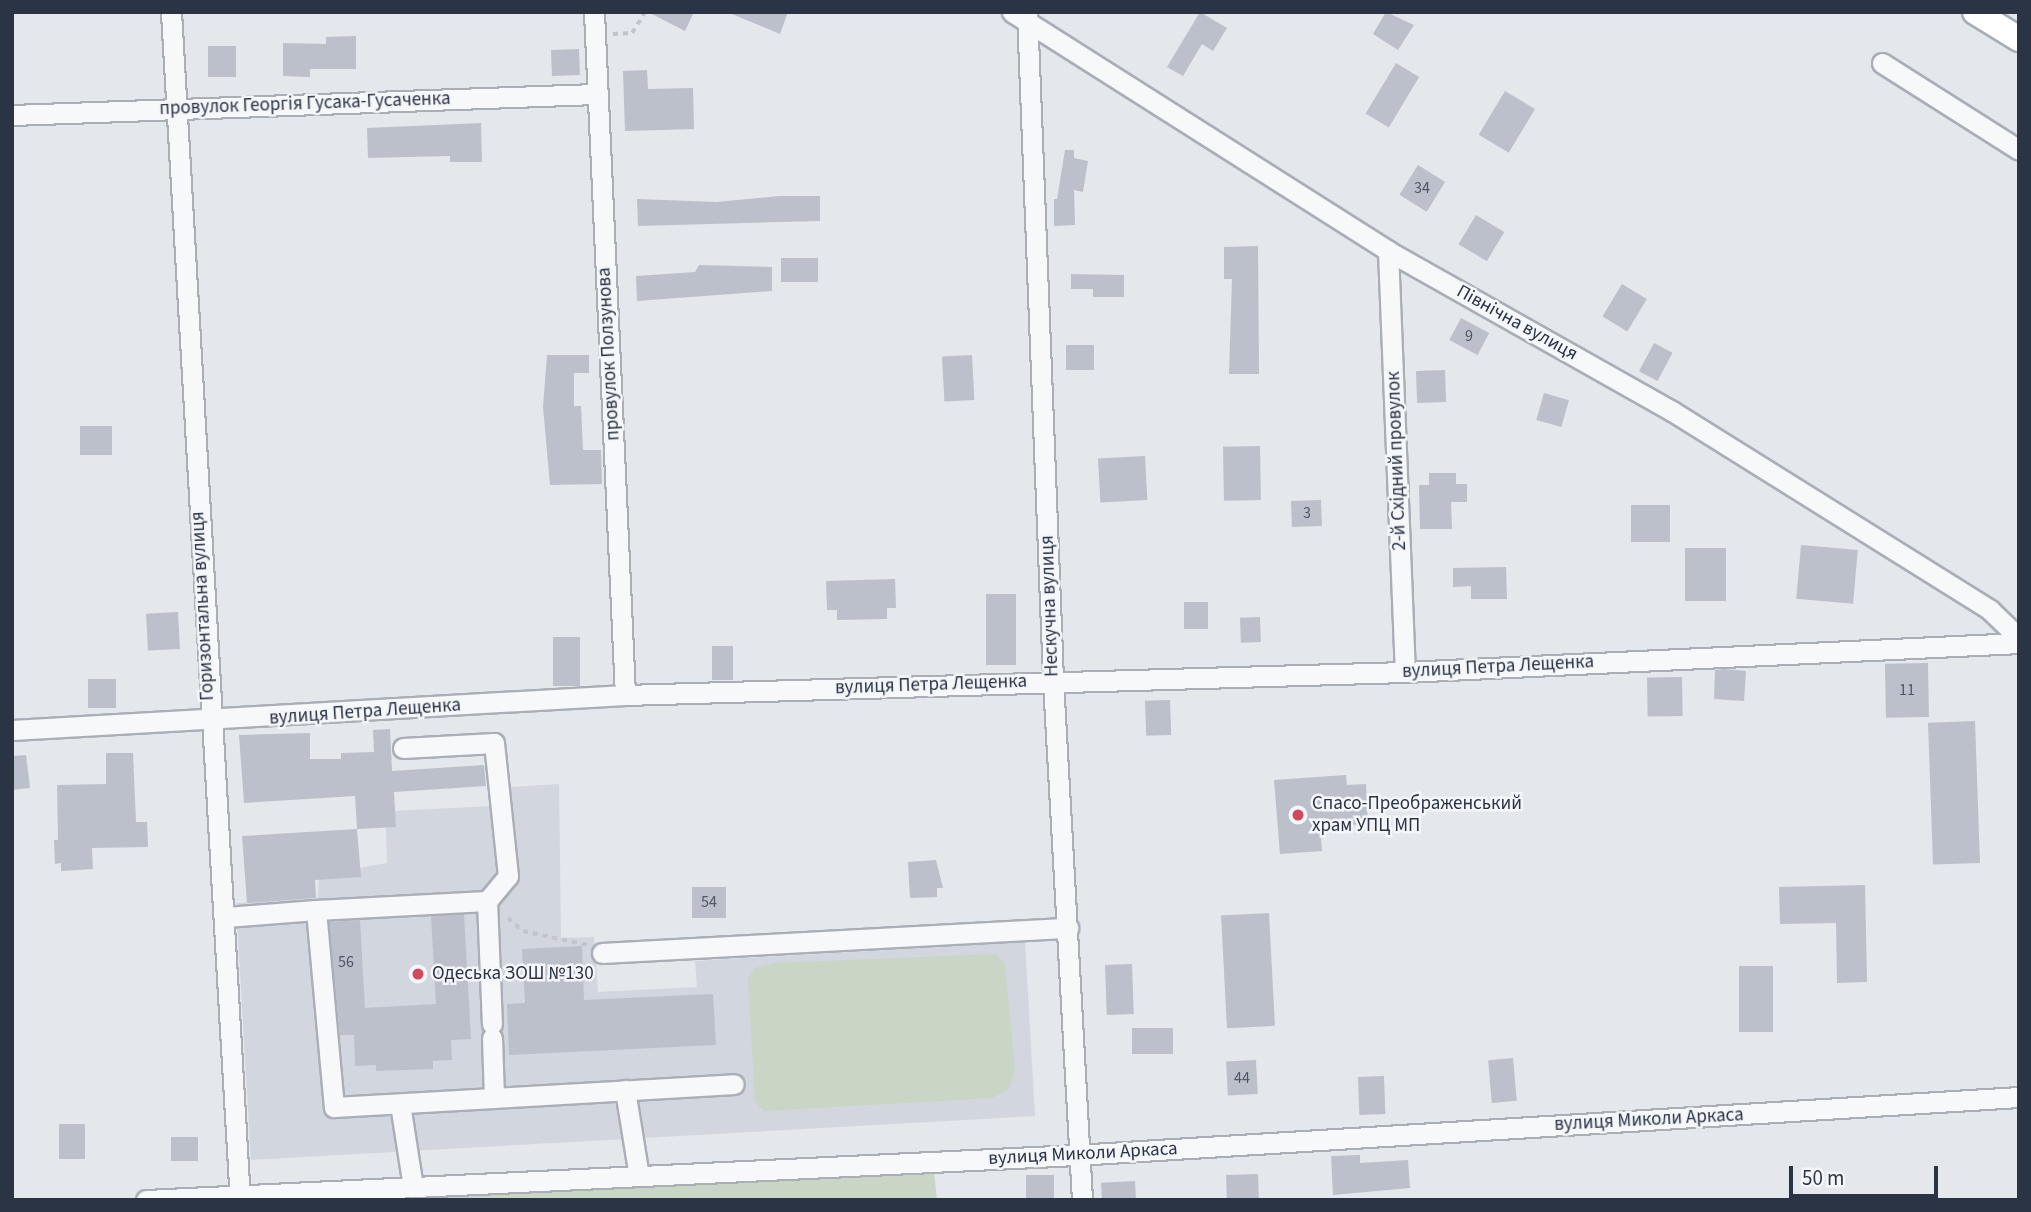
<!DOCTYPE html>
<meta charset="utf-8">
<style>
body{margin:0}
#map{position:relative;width:2031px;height:1212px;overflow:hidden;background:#e4e7ec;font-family:"Source Sans 3",sans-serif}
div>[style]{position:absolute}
.built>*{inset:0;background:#d2d6de}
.green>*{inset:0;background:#c9d6c5}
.building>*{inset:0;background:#bbc0ca;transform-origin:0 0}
.path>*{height:3.5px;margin-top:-1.75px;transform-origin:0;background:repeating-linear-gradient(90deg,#c2c5cb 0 5px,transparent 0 10px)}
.roads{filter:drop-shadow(2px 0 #a9aeb7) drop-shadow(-2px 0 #a9aeb7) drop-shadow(0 2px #a9aeb7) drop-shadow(0 -2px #a9aeb7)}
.minor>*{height:19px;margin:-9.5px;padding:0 9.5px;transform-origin:9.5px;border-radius:9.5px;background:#f7f8fa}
.major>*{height:24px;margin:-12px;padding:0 12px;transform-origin:12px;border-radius:12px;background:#fff}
.dots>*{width:19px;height:19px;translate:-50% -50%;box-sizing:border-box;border:4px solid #f4f6f9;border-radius:50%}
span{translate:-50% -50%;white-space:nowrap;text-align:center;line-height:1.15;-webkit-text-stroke:5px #f4f6f9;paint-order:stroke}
.number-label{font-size:16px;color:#4f5766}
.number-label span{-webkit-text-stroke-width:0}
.street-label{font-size:19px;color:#2b3445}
.poi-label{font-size:19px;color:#2b3445}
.left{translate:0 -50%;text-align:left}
.frame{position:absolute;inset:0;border:14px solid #2b3445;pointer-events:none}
.scale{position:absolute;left:1789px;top:1166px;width:149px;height:32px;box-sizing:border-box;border:4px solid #2b3445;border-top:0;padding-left:9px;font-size:21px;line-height:24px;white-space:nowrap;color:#2b3445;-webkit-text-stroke:5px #f4f6f9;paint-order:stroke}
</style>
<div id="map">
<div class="built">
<i style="clip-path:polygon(559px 784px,561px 938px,594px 937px,598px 992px,697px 987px,695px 961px,1025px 942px,1035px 1116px,251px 1160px,236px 903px,318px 898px,319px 875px,387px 863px,386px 826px,396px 824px,394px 811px,511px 805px,511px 787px)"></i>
</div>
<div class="green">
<i style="clip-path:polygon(996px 954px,1005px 964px,1015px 1069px,1009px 1089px,992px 1098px,764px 1111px,755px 1102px,748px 980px,754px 968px,774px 963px)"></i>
<i style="clip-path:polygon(934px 1171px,937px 1200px,353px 1200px)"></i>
</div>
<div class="building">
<i style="clip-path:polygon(648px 12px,694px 12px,685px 31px)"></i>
<i style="clip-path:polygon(727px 12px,788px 12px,780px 34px)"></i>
<i style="clip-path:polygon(1200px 12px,1227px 28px,1213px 51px,1202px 44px,1183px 76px,1167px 67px)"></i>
<i style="clip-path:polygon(1386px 12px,1414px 25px,1398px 50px,1373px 34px)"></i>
<i style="clip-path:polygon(356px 36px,356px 69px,310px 69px,310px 77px,283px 76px,283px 43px,326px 44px,326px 37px)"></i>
<i style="left:208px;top:46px;width:28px;height:31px"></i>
<i style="left:579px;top:49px;width:26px;height:28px;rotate:88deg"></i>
<i style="left:1396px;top:63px;width:27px;height:59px;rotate:31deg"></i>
<i style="clip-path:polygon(647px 70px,648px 89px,693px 88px,694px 129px,625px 131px,623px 71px)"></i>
<i style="left:1505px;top:91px;width:35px;height:51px;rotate:31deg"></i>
<i style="clip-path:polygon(481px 123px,482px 162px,450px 162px,450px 156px,368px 158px,367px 128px)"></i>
<i style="clip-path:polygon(1065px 150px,1074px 150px,1074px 158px,1088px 161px,1083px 192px,1074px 190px,1075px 225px,1054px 226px,1054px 199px,1057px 199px)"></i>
<i style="left:1418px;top:165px;width:32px;height:35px;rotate:32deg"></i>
<i style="clip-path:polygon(780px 196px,820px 196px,820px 221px,638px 226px,637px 199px,716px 202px)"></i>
<i style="left:1476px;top:215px;width:33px;height:34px;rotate:31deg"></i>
<i style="clip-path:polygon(1258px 246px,1259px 374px,1229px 374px,1232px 279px,1224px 279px,1224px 247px)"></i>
<i style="left:781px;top:258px;width:37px;height:24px"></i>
<i style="clip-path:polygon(699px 265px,772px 267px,772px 291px,637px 301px,636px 276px,695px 272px)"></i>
<i style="clip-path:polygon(1071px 274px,1124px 275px,1124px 297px,1093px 297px,1093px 289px,1071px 289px)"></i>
<i style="left:1622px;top:284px;width:29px;height:38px;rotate:31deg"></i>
<i style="left:1461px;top:318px;width:32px;height:25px;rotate:28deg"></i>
<i style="left:1654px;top:343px;width:21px;height:32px;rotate:28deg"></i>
<i style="left:1094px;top:345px;width:25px;height:28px;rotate:90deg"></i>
<i style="clip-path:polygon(547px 355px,589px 355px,589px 373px,574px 373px,574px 406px,581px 406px,583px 450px,601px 450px,602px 484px,550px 485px,543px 407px)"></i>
<i style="left:972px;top:355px;width:45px;height:30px;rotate:87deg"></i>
<i style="left:1445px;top:370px;width:32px;height:29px;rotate:88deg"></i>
<i style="left:1544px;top:393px;width:26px;height:28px;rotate:16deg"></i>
<i style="left:80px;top:426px;width:32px;height:29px"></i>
<i style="left:1260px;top:446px;width:54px;height:37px;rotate:89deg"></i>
<i style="left:1145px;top:456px;width:44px;height:47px;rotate:87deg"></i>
<i style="clip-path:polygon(1429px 473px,1456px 473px,1456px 484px,1467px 484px,1467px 502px,1451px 502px,1452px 529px,1420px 529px,1419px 485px,1429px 485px)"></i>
<i style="left:1321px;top:500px;width:26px;height:30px;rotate:88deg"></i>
<i style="left:1631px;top:505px;width:39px;height:37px"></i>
<i style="left:1801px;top:545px;width:57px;height:54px;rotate:5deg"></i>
<i style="left:1685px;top:548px;width:41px;height:53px"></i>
<i style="clip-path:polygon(1506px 567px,1507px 599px,1471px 599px,1471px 586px,1453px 587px,1453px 568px)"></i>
<i style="clip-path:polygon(895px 579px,896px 608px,887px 608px,887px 619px,837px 620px,837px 610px,827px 610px,826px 581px)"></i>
<i style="left:1016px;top:594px;width:71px;height:30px;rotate:90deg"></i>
<i style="left:1184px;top:602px;width:24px;height:27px"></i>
<i style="left:178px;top:612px;width:37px;height:32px;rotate:87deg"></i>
<i style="left:1260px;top:617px;width:25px;height:20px;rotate:88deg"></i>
<i style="left:553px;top:637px;width:27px;height:49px"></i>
<i style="left:712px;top:646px;width:21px;height:34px"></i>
<i style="left:1928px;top:663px;width:54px;height:43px;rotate:89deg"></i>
<i style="clip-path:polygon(1724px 669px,1746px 671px,1744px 701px,1714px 699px,1715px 670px)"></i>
<i style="left:1682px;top:677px;width:39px;height:35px;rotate:89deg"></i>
<i style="left:88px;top:679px;width:28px;height:29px"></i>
<i style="left:1170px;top:700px;width:35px;height:25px;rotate:88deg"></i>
<i style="left:1975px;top:721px;width:142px;height:47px;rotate:88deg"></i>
<i style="clip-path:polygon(390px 729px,392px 771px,484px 765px,486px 786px,394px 792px,396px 827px,357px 829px,355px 796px,244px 803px,239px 735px,310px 733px,310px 759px,341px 759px,341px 753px,374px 752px,373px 730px)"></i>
<i style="clip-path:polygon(106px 753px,133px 753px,136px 822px,147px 822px,148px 847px,92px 848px,93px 869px,61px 871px,61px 863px,55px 864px,54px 840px,58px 840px,57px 785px,106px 784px)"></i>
<i style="clip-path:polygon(26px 755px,30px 788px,12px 790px,12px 756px)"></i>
<i style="clip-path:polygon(1346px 775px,1347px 785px,1366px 784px,1368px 824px,1320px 827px,1322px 851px,1280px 854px,1274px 780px)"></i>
<i style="clip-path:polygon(357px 829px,361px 877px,315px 880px,316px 898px,247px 903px,242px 836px)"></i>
<i style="clip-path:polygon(936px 860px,943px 888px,937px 888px,937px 897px,910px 898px,908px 862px)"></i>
<i style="clip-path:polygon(1865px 885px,1867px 982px,1837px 983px,1836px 923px,1780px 924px,1779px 887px)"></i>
<i style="left:692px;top:887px;width:34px;height:31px"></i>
<i style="left:1269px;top:913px;width:113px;height:48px;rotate:87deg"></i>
<i style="clip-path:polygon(464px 914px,471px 1039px,451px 1040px,452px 1060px,433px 1061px,433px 1069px,376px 1071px,376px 1065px,355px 1066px,354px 1035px,340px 1035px,329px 922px,360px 920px,365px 1008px,436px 1004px,431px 916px)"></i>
<i style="clip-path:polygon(582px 946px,584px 1000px,713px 994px,716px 1045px,509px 1055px,507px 1004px,525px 1003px,522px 949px)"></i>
<i style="left:1132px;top:964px;width:50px;height:27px;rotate:88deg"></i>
<i style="left:1739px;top:966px;width:34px;height:66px"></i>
<i style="left:1132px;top:1028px;width:41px;height:26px"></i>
<i style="left:1513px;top:1058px;width:43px;height:25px;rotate:85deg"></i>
<i style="left:1256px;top:1060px;width:34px;height:30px;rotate:87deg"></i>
<i style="left:1384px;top:1076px;width:38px;height:26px;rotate:88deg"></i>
<i style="left:85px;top:1124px;width:35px;height:26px;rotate:90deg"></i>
<i style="left:171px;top:1137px;width:27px;height:24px"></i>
<i style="clip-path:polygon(1360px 1155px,1360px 1163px,1408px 1160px,1410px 1188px,1333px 1195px,1331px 1156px)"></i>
<i style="left:1258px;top:1174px;width:26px;height:32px;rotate:88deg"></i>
<i style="left:1026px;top:1175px;width:28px;height:25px"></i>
<i style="left:1135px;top:1181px;width:19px;height:34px;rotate:87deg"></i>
</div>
<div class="path">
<i style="left:613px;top:34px;width:19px;rotate:-3deg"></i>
<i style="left:632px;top:33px;width:25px;rotate:-58deg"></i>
<i style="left:508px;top:918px;width:20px;rotate:41deg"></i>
<i style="left:523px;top:931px;width:66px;rotate:12.2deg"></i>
</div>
<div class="roads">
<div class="minor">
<i style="left:171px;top:12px;width:1190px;rotate:86.68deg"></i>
<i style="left:594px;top:12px;width:684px;rotate:87.4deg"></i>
<i style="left:1012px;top:12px;width:446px;rotate:32.4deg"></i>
<i style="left:1388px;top:251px;width:326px;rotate:29.4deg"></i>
<i style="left:1672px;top:411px;width:375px;rotate:32deg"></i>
<i style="left:1990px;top:610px;width:40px;rotate:44deg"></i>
<i style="left:1027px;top:12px;width:670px;rotate:87.77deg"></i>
<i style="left:1053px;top:681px;width:520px;rotate:86.8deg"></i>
<i style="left:1882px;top:63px;width:162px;rotate:32.4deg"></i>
<i style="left:12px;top:115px;width:585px;rotate:-2.06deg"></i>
<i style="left:1388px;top:251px;width:421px;rotate:87.7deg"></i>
<i style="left:12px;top:730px;width:614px;rotate:-3.27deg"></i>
<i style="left:625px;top:695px;width:780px;rotate:-1.69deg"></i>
<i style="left:1405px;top:672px;width:615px;rotate:-2.7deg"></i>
<i style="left:403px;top:748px;width:91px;rotate:-3.1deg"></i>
<i style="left:494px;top:743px;width:134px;rotate:84deg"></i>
<i style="left:508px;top:876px;width:33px;rotate:130deg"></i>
<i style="left:487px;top:901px;width:123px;rotate:87.7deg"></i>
<i style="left:316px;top:910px;width:171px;rotate:-3deg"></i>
<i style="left:226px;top:917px;width:90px;rotate:-4.4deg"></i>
<i style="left:316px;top:910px;width:198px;rotate:84.8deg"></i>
<i style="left:334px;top:1107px;width:160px;rotate:-3.2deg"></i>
<i style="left:494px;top:1098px;width:60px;rotate:-91.9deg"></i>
<i style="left:602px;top:953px;width:467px;rotate:-3.1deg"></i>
<i style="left:625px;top:1090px;width:87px;rotate:80.8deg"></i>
<i style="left:494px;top:1098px;width:240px;rotate:-3.3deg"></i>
<i style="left:400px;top:1104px;width:84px;rotate:81.1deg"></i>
<i style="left:146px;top:1200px;width:931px;rotate:-2.77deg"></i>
<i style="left:1076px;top:1155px;width:945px;rotate:-3.52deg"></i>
</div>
<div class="major">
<i style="left:1975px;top:12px;width:52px;rotate:31.5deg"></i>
</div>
</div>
<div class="dots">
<i style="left:1298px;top:815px;background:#d1495b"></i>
<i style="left:418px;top:974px;background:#d1495b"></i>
</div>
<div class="number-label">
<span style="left:1422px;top:188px">34</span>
<span style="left:1469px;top:336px">9</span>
<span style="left:1307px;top:513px">3</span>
<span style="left:1907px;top:690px">11</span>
<span style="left:709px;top:902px">54</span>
<span style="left:346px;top:962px">56</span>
<span style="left:1242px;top:1078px">44</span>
</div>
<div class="street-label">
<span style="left:305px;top:104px;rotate:-2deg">провулок Георгія Гусака-Гусаченка</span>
<span style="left:1517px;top:323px;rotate:29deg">Північна вулиця</span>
<span style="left:609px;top:354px;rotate:-93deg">провулок Ползунова</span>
<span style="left:1397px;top:461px;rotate:-92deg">2-й Східний провулок</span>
<span style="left:203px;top:606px;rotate:-93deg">Горизонтальна вулиця</span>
<span style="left:1050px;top:606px;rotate:-92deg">Нескучна вулиця</span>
<span style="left:1498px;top:667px;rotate:-3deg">вулиця Петра Лещенка</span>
<span style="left:931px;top:685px;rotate:-2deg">вулиця Петра Лещенка</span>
<span style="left:365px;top:712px;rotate:-4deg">вулиця Петра Лещенка</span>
<span style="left:1649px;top:1120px;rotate:-3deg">вулиця Миколи Аркаса</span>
<span style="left:1083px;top:1154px;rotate:-3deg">вулиця Миколи Аркаса</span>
</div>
<div class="poi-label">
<span class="left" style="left:1312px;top:815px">Спасо-Преображенський<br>храм УПЦ МП</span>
<span class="left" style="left:432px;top:974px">Одеська ЗОШ №130</span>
</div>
<div class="frame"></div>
<div class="scale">50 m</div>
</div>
